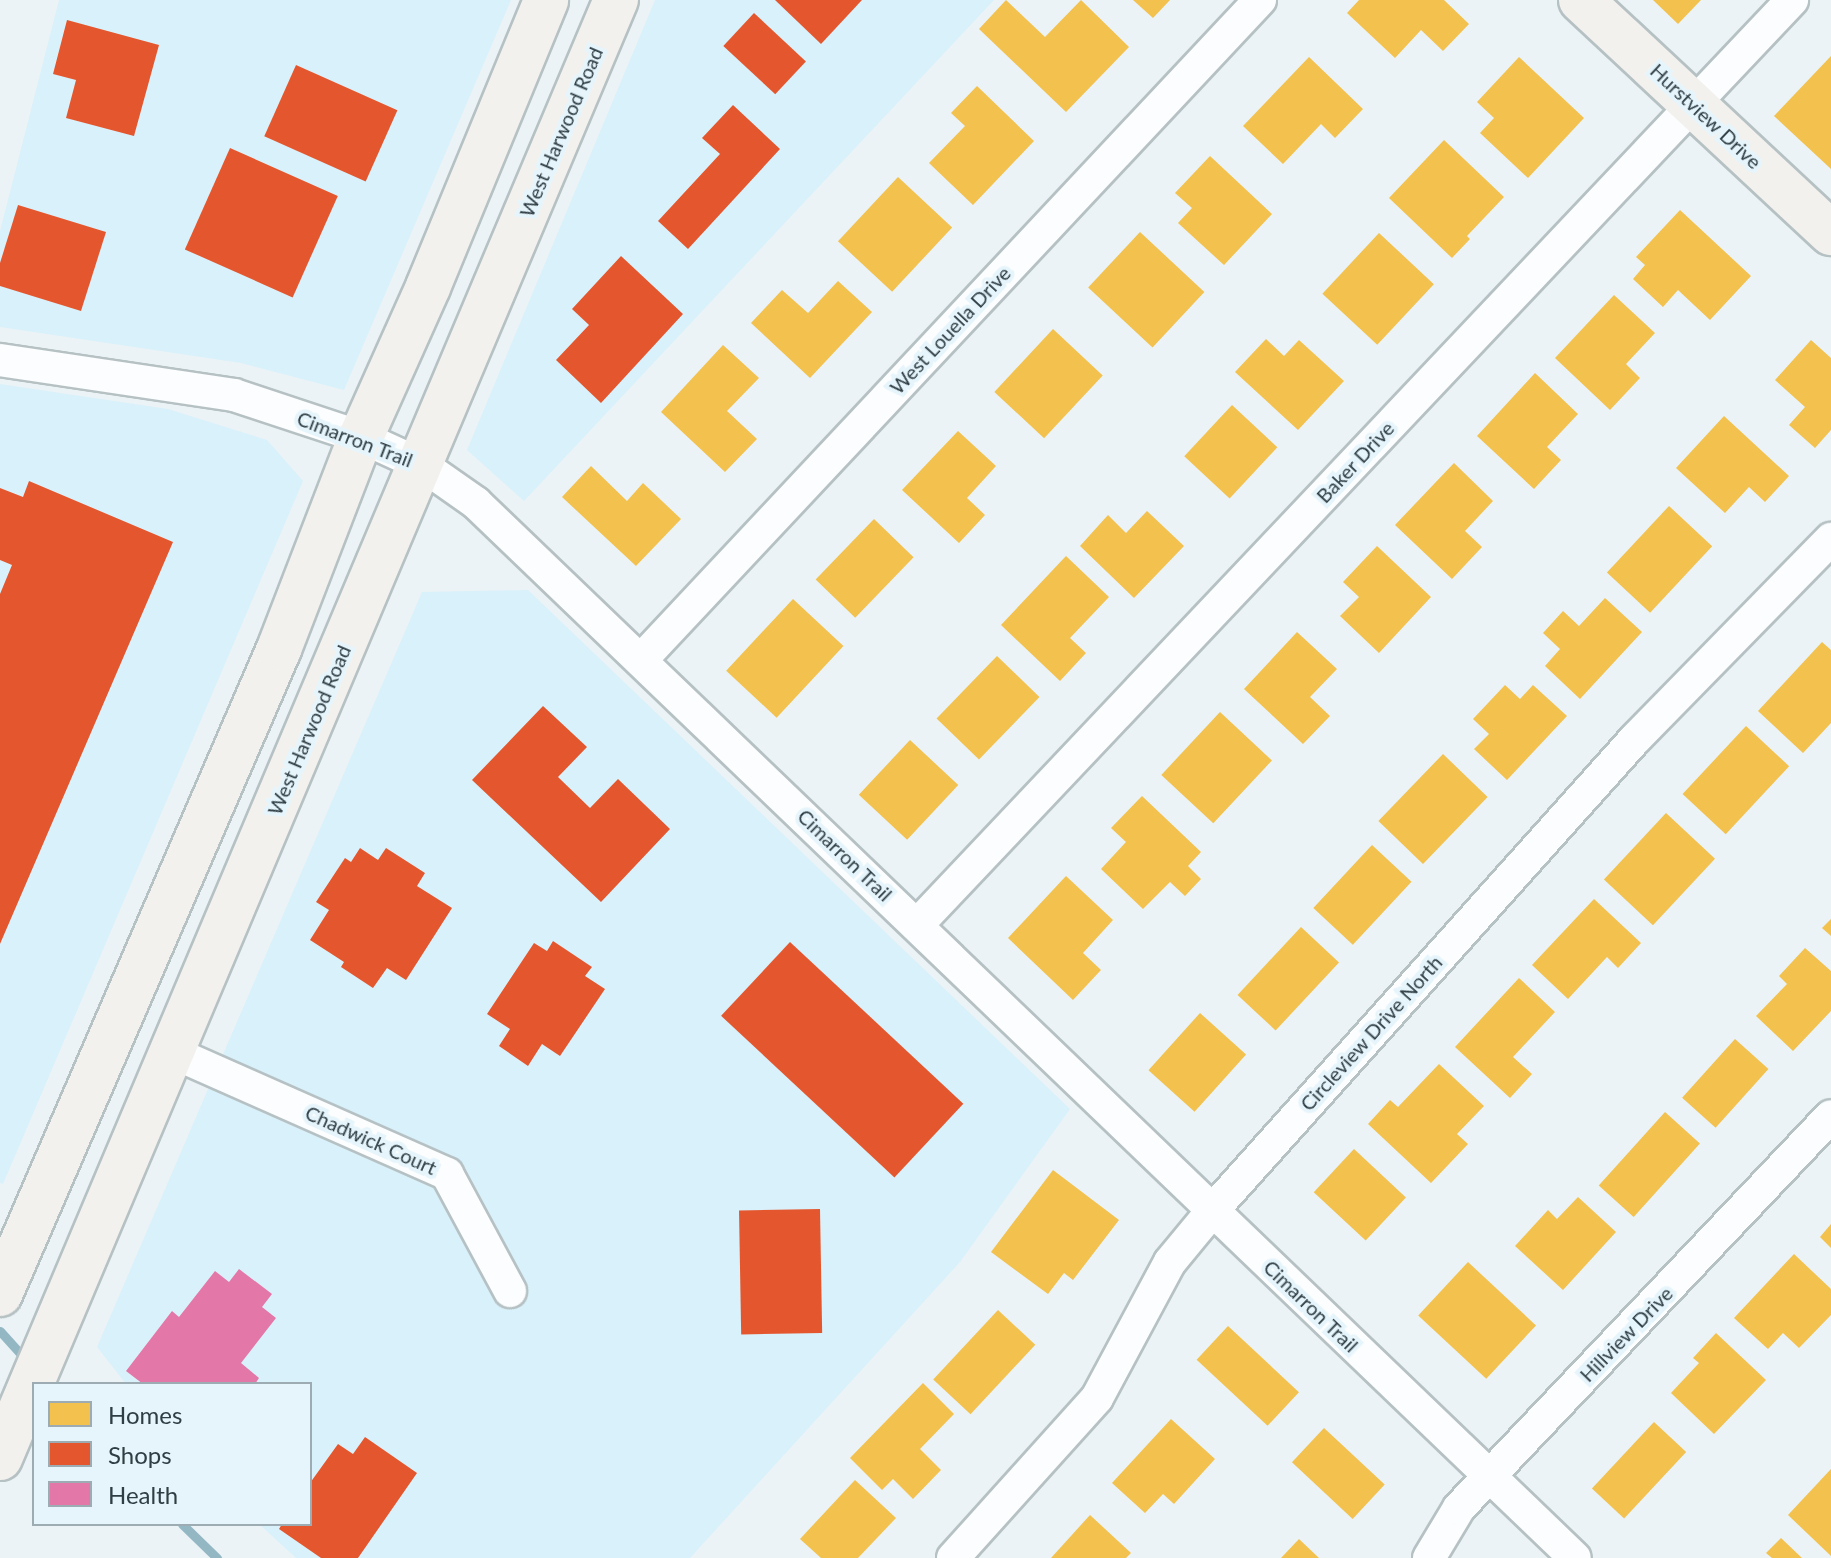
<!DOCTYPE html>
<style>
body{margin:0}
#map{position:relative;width:1831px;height:1558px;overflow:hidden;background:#ebf3f6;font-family:Lato,sans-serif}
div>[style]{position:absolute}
.built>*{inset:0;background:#d9f1fa}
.homes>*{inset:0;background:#f2c14e;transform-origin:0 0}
.shops>*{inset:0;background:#e4572e;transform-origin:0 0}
.health>*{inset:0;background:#e377a8}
.stream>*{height:9px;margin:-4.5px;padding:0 4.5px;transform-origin:4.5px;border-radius:4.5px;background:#94b7c4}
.roads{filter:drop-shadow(2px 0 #b6c1c4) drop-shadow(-2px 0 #b6c1c4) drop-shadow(0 2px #b6c1c4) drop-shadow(0 -2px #b6c1c4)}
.street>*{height:32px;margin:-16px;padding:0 16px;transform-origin:16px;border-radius:16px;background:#fcfdfe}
.secondary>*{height:44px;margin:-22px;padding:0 22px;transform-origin:22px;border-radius:22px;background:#f3f1ee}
span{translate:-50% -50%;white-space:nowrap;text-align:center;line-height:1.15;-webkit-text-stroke:8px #e6f5fb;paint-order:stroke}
.street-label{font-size:20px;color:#2f3e44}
.legend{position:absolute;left:32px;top:1382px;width:280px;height:144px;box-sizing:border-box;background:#e6f5fb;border:2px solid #9dacb2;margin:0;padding:10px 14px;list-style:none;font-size:24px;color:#2f3e44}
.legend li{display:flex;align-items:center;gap:16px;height:40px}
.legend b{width:40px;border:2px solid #9dacb2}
</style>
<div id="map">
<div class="built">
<i style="clip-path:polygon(59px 0,511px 0,344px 390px,241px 363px,0 327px,0 231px)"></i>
<i style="clip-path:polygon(655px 0,994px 0,524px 501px,467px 450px)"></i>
<i style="clip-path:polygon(0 384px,168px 409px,267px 440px,303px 481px,3px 1184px,0 1183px)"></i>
<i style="clip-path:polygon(528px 590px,1070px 1109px,960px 1262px,690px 1558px,296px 1558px,259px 1524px,310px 1524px,310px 1384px,126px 1384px,97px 1347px,422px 592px)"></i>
</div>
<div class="homes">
<i style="clip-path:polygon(1006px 0,1045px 37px,1081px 0,1129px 47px,1066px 112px,979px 29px)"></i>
<i style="clip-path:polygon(1133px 0,1170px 0,1153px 18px)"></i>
<i style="clip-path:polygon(1359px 0,1444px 0,1469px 24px,1443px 51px,1421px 30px,1395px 58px,1347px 13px)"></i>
<i style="clip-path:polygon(1653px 0,1701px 0,1678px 24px)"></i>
<i style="clip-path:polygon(1831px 56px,1831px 169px,1774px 116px)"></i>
<i style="clip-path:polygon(1309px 57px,1363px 109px,1335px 138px,1321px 124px,1283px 164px,1243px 126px)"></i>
<i style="clip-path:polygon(1519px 57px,1584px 118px,1528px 178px,1480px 133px,1494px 118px,1477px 102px)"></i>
<i style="clip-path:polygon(977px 86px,1034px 141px,973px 205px,929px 163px,965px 126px,951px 113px)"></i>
<i style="clip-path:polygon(1444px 140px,1504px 197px,1467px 236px,1470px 239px,1452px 258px,1389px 198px)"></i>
<i style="clip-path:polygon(1210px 156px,1272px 214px,1224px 265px,1178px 223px,1192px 208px,1175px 193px)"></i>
<i style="left:898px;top:177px;width:74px;height:88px;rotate:43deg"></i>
<i style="clip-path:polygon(1680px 210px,1751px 276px,1710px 320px,1678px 290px,1663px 307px,1633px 279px,1645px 265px,1636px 257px)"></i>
<i style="left:1140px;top:232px;width:88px;height:76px;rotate:43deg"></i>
<i style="left:1379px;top:233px;width:75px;height:83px;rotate:43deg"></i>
<i style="clip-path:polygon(838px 281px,872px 312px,810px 378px,751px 323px,782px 290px,808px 313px)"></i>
<i style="clip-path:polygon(1614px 295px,1655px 333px,1626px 364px,1640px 378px,1610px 410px,1555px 358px)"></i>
<i style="left:1053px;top:329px;width:68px;height:86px;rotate:43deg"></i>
<i style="clip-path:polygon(1266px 339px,1284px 356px,1299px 340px,1344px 381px,1298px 430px,1235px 372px)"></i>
<i style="clip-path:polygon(1811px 340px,1831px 358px,1831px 430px,1815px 448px,1789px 425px,1805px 407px,1775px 380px)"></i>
<i style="clip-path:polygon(723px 345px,759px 378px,727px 411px,757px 439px,725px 472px,661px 412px)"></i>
<i style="clip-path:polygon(1535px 373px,1578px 414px,1547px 447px,1561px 460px,1534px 489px,1477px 436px)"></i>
<i style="left:1232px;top:405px;width:62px;height:70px;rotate:43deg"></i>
<i style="clip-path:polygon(1724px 416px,1789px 476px,1765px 502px,1749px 487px,1725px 513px,1676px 468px)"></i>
<i style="clip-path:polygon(958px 431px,996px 466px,967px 498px,985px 515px,959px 543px,902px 490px)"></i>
<i style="clip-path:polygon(1454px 463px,1493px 501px,1465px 531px,1482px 547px,1452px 579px,1395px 525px)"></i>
<i style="clip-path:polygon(591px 466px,627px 501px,643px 483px,681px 519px,636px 566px,562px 497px)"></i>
<i style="left:1669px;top:506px;width:59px;height:91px;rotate:43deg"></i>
<i style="clip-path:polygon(1147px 511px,1184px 546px,1134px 598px,1080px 546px,1108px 515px,1126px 533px)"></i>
<i style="left:874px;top:519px;width:55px;height:84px;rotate:44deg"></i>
<i style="clip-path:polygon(1377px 546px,1431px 597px,1379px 653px,1340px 616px,1359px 597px,1343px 582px)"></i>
<i style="clip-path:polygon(1066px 556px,1109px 597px,1070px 638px,1086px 653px,1060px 681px,1001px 625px)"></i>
<i style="clip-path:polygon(1605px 598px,1642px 632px,1580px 699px,1545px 666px,1560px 649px,1543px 633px,1563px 611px,1579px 626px)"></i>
<i style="left:793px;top:599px;width:69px;height:98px;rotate:43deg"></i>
<i style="clip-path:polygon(1297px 632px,1337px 669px,1310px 697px,1330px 716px,1303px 744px,1244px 689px)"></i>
<i style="clip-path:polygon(1822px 642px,1831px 650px,1831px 723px,1803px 753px,1758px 711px)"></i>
<i style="left:997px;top:656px;width:59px;height:87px;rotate:44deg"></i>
<i style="clip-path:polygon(1505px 685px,1520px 699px,1533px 685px,1567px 716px,1507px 780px,1474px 749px,1489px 734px,1473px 719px)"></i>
<i style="left:1220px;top:712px;width:71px;height:86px;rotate:43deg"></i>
<i style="left:1746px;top:726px;width:59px;height:93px;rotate:43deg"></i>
<i style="left:910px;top:740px;width:66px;height:75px;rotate:43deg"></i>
<i style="left:1443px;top:754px;width:62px;height:93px;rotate:44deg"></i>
<i style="clip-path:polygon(1142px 796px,1201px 852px,1188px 866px,1201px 879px,1185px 896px,1170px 882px,1143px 909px,1101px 869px,1126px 842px,1111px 828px)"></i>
<i style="left:1666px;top:813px;width:67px;height:91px;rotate:43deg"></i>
<i style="left:1372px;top:845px;width:54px;height:86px;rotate:43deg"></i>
<i style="clip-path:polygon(1066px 876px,1113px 920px,1083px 953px,1101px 970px,1073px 1000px,1008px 938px)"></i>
<i style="clip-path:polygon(1594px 899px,1641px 943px,1618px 968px,1607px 957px,1568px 999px,1532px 965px)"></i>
<i style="clip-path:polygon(1831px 919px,1831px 936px,1822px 928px)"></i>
<i style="left:1301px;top:927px;width:52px;height:93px;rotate:43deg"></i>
<i style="clip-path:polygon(1805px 948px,1831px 971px,1831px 1011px,1793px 1051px,1756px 1016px,1787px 984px,1779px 976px)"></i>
<i style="clip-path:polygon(1519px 978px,1555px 1012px,1513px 1057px,1532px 1074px,1510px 1098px,1455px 1047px)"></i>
<i style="left:1200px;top:1013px;width:62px;height:77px;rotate:42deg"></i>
<i style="left:1735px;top:1039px;width:45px;height:79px;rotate:42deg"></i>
<i style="clip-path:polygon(1439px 1064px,1484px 1106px,1457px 1134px,1468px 1144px,1431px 1183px,1368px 1124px,1390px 1100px,1398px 1107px)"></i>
<i style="left:1665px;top:1112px;width:47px;height:99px;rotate:42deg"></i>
<i style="left:1354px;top:1149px;width:71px;height:59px;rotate:43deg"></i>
<i style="clip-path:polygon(1053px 1170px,1119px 1220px,1073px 1280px,1064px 1273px,1048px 1294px,991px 1252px)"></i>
<i style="clip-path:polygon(1578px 1197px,1616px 1232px,1563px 1290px,1515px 1246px,1548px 1210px,1557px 1219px)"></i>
<i style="clip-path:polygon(1831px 1224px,1831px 1248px,1820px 1237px)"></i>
<i style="clip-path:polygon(1794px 1254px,1831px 1289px,1831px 1315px,1799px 1348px,1783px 1333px,1768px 1349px,1734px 1318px)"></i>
<i style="left:1468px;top:1262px;width:93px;height:73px;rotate:43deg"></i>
<i style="left:998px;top:1310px;width:51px;height:95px;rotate:43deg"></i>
<i style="left:1228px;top:1326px;width:97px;height:46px;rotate:43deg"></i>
<i style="clip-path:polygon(1716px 1333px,1766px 1380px,1714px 1434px,1671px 1393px,1699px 1363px,1693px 1358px)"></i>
<i style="clip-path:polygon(923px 1383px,954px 1414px,920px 1449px,941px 1470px,913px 1499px,893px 1479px,882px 1490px,850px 1458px)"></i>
<i style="clip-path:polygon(1171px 1419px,1215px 1459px,1174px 1504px,1163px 1494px,1145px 1513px,1112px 1483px)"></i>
<i style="left:1654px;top:1422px;width:44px;height:91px;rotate:43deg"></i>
<i style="left:1324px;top:1428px;width:83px;height:47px;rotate:43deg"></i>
<i style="clip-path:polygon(1831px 1469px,1831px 1556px,1788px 1515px)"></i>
<i style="clip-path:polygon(855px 1480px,896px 1518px,858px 1558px,821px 1558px,800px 1539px)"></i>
<i style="clip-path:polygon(1090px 1515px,1131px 1553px,1126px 1558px,1051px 1558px)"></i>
<i style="clip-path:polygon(1781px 1538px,1802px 1558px,1772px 1558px,1766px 1553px)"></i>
<i style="clip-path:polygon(1299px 1539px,1319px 1558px,1281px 1558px)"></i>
</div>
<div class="shops">
<i style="clip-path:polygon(775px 0,862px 0,821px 44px)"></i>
<i style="left:754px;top:13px;width:71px;height:45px;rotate:43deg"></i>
<i style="clip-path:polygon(67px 20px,159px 45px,134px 136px,66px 118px,76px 80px,53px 74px)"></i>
<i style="left:296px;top:65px;width:111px;height:78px;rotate:24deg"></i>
<i style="clip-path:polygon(733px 105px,780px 149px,688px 249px,658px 221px,720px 154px,702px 138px)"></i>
<i style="left:230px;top:148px;width:118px;height:111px;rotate:24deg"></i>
<i style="clip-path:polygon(18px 205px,106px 232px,81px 311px,0 286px,0 263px)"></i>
<i style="clip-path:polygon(621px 256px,683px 314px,601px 403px,556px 360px,589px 325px,572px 309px)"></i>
<i style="clip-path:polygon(29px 481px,173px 542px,0 944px,0 594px,12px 565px,0 560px,0 488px,23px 497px)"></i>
<i style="clip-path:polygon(543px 706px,587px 747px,558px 777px,590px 808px,618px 779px,670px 829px,601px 902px,472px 780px)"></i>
<i style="clip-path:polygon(360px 848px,378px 860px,386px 848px,425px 873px,417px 886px,452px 908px,406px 980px,387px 968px,373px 988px,341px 967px,344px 962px,310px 940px,329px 910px,316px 902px,345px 858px,351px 862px)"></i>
<i style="clip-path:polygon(553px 941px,592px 967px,585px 976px,605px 989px,560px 1056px,542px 1044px,528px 1066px,499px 1046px,510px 1029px,487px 1014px,534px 943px,547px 951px)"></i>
<i style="left:790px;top:942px;width:237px;height:101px;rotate:43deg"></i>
<i style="left:820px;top:1209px;width:124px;height:81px;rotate:89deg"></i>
<i style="clip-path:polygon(365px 1437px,417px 1473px,358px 1558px,321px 1558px,279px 1529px,282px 1524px,310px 1524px,310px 1483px,338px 1444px,353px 1454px)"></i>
</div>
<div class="health">
<i style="clip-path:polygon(239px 1269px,272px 1294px,262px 1307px,276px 1318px,241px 1363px,259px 1378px,255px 1384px,143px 1384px,126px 1371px,172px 1311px,179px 1317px,215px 1271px,229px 1282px)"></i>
</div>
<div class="stream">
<i style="left:0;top:1331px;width:40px;rotate:48deg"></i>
<i style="left:182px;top:1524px;width:49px;rotate:44.2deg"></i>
</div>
<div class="roads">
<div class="street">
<i style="left:0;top:360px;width:237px;rotate:8.5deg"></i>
<i style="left:234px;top:395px;width:134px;rotate:18.3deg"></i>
<i style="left:361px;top:437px;width:67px;rotate:24.7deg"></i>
<i style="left:422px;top:465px;width:66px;rotate:35.1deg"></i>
<i style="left:476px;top:503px;width:1523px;rotate:43.83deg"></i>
<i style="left:641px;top:660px;width:905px;rotate:-46.84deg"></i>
<i style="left:918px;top:924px;width:1272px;rotate:-46.59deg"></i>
<i style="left:172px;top:1052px;width:301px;rotate:23.9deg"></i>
<i style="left:447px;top:1174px;width:133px;rotate:61.7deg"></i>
<i style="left:953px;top:1558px;width:215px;rotate:-48deg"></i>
<i style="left:1097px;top:1398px;width:154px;rotate:-61.8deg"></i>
<i style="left:1170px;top:1262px;width:66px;rotate:-50.5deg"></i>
<i style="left:1212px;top:1211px;width:635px;rotate:-48.13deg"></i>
<i style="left:1636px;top:738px;width:279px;rotate:-45.6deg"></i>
<i style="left:1429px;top:1558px;width:58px;rotate:-59deg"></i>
<i style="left:1459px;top:1508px;width:540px;rotate:-46.5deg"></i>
</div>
<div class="secondary">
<i style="left:1581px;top:0;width:342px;rotate:43deg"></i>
<i style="left:0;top:1294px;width:703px;rotate:-66.61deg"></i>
<i style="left:279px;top:649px;width:227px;rotate:-68.9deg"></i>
<i style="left:361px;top:437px;width:164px;rotate:-65.9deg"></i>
<i style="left:428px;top:287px;width:310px;rotate:-67.6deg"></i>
<i style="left:0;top:1458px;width:1583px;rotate:-67.1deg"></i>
</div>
</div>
<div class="street-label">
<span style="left:1706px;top:116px;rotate:43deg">Hurstview Drive</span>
<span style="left:561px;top:132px;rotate:-67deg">West Harwood Road</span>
<span style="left:950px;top:330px;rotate:-47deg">West Louella Drive</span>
<span style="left:355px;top:439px;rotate:21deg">Cimarron Trail</span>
<span style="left:1355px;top:462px;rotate:-47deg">Baker Drive</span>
<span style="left:309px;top:730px;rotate:-67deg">West Harwood Road</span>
<span style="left:845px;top:855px;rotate:44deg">Cimarron Trail</span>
<span style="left:1371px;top:1033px;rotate:-48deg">Circleview Drive North</span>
<span style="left:371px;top:1140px;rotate:24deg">Chadwick Court</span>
<span style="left:1311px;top:1306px;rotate:44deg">Cimarron Trail</span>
<span style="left:1626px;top:1334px;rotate:-46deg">Hillview Drive</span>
</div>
<ul class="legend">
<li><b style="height:22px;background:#f2c14e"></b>Homes</li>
<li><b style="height:22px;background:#e4572e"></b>Shops</li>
<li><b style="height:22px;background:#e377a8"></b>Health</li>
</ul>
</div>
